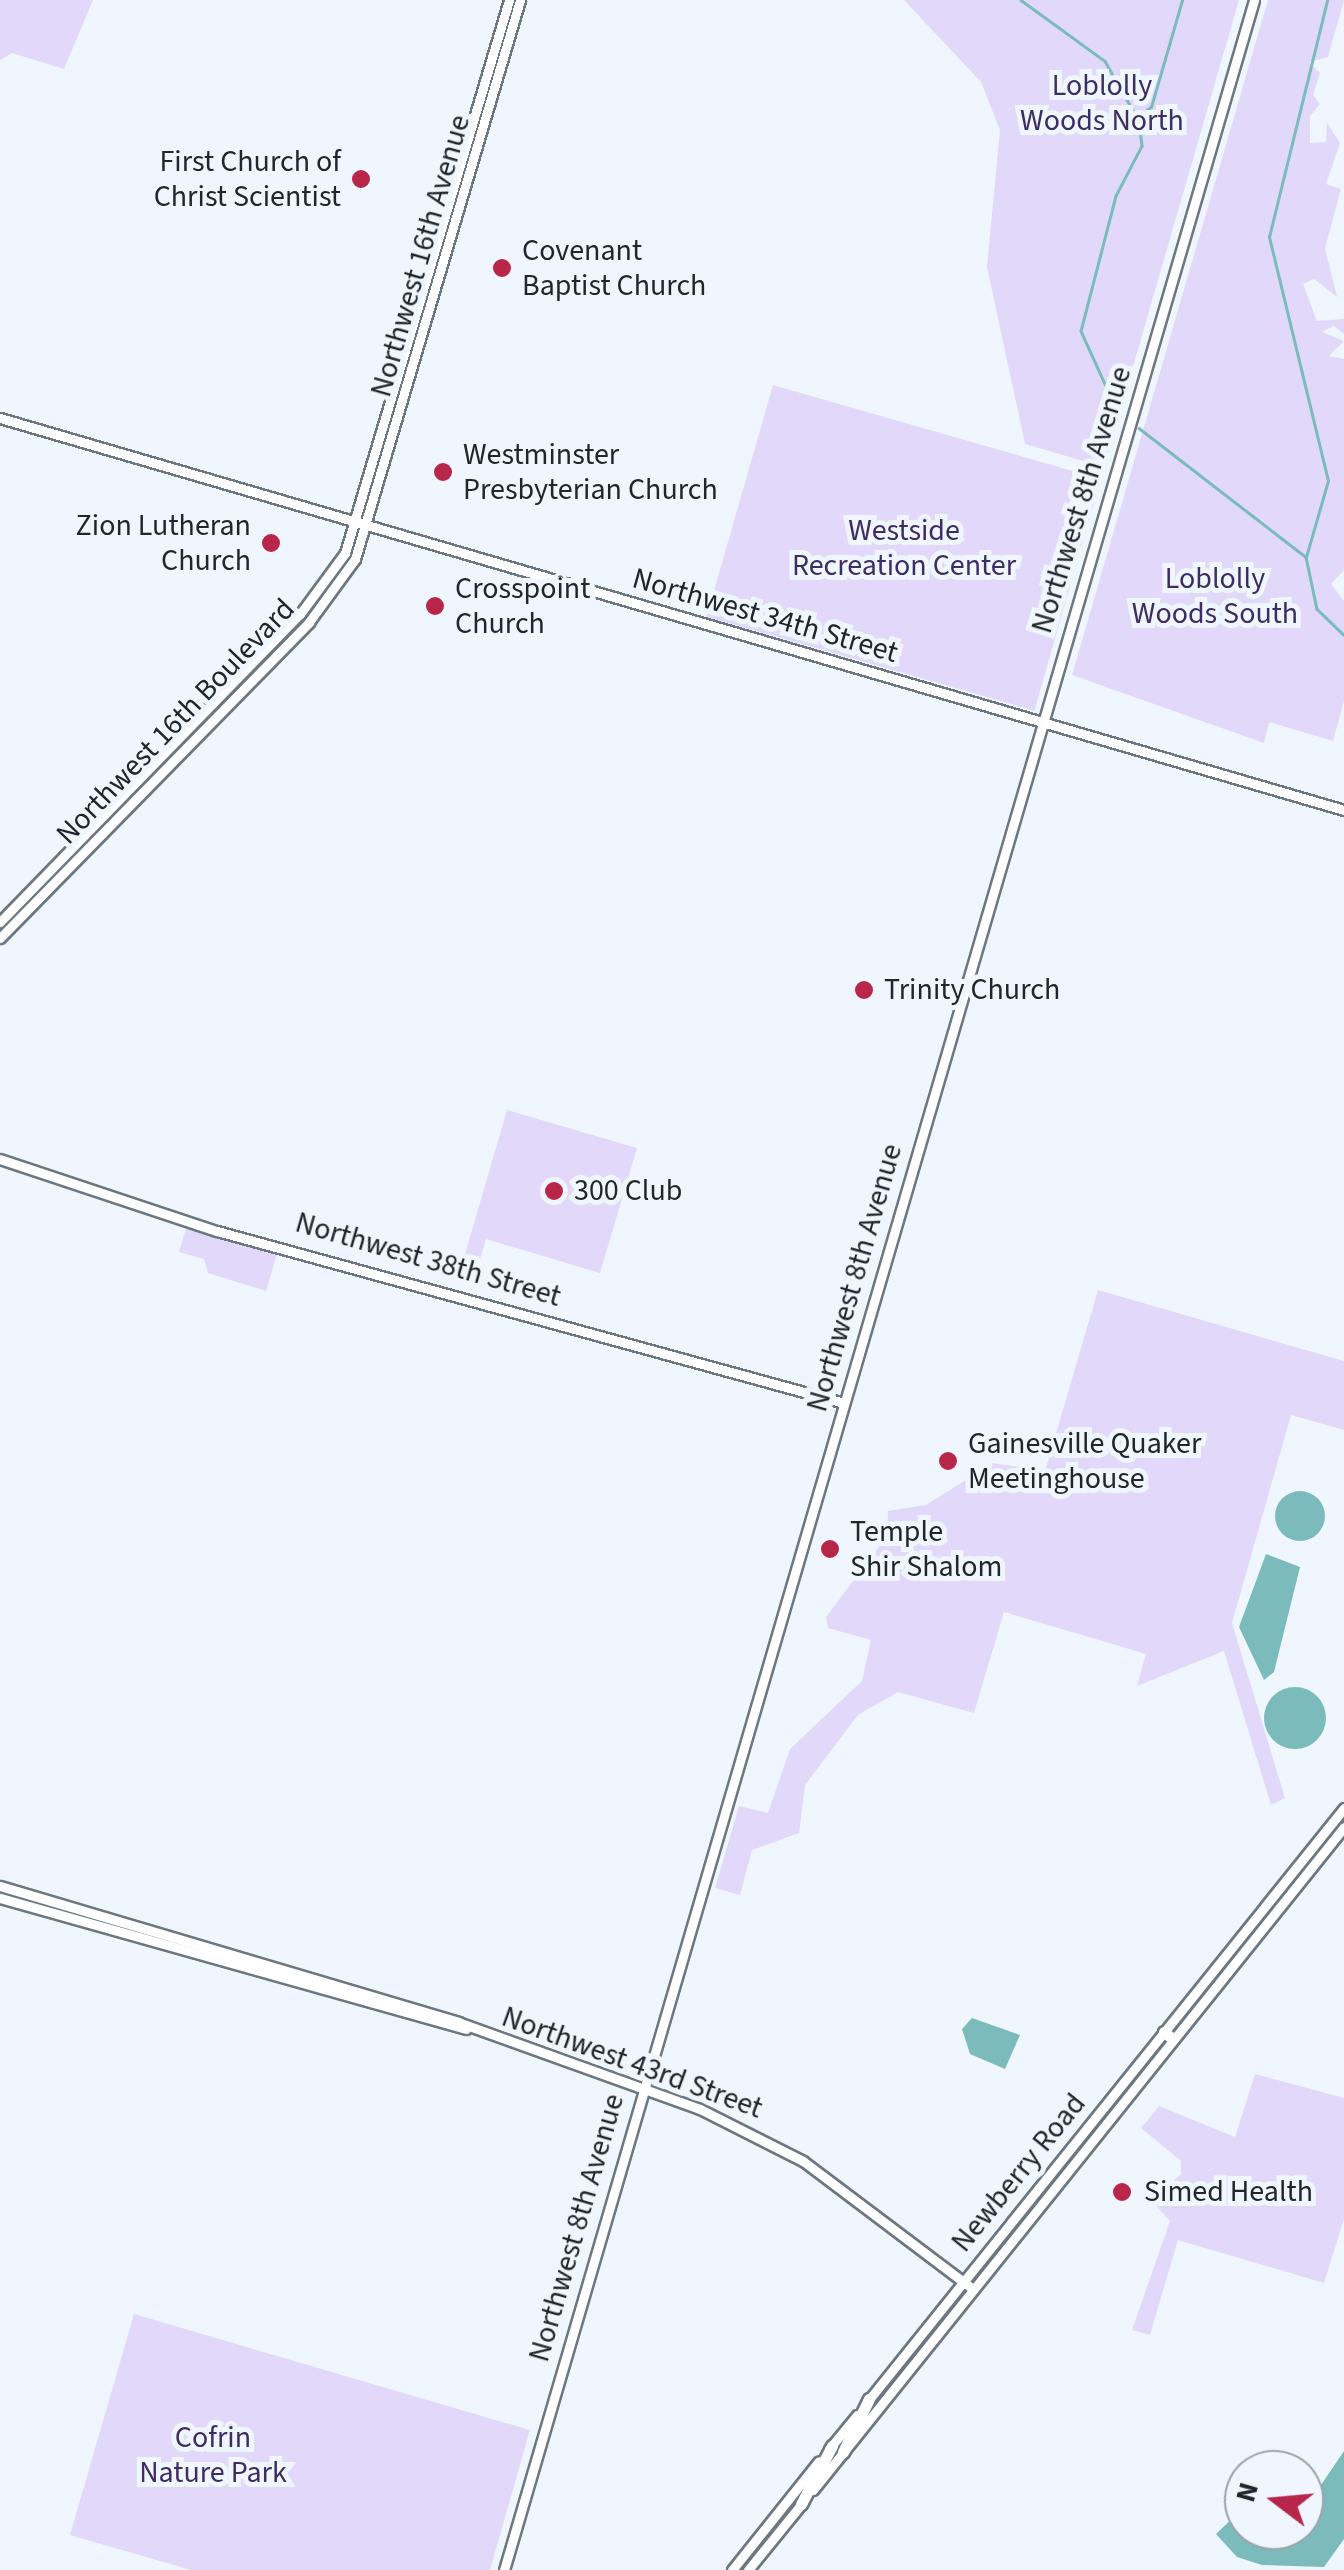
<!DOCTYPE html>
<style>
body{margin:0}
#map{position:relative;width:1344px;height:2570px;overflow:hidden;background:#eff6fd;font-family:"Source Sans 3",sans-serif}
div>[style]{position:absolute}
.green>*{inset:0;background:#e2d9fa;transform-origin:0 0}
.water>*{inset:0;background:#7bbbbb}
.round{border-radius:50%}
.stream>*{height:2.5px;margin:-1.25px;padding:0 1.25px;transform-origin:1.25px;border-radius:1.25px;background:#7bbbbb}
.roads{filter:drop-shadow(2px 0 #6c7781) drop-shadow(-2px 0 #6c7781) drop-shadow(0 2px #6c7781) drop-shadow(0 -2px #6c7781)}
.secondary>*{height:9px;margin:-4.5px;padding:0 4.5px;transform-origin:4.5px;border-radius:4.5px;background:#fff}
.primary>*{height:9px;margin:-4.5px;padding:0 4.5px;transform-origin:4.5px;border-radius:4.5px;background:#fff}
.highway>*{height:11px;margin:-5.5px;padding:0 5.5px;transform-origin:5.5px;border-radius:5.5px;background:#fff}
.dots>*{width:28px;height:28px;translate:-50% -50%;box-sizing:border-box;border:5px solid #eff6fd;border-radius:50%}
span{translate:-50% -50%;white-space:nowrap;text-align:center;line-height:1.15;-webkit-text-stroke:10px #eff6fd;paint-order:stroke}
.park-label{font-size:30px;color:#402c64}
.poi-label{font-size:30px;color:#22262a}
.right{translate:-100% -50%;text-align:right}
.left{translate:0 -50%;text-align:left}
.street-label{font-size:30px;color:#22262a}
.north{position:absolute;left:1224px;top:2450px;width:100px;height:100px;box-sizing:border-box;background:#eff6fd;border:2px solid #9da3a9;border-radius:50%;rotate:286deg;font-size:28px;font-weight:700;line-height:40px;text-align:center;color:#22262a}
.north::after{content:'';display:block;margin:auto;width:35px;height:45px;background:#b82749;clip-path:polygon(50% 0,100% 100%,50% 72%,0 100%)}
</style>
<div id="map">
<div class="green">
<i style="clip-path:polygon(0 0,93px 0,64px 69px,12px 53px,0 60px)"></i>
<i style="clip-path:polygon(904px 0,1239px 0,1104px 467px,1025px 444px,987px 267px,1000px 130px,981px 82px)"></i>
<i style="clip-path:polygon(1268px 0,1344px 0,1328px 57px,1309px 62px,1320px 73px,1313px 95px,1320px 104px,1310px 116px,1310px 143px,1326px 142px,1327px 123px,1340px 143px,1326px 184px,1341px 189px,1325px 248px,1337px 297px,1314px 279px,1303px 284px,1317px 321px,1344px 319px,1344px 334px,1334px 326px,1322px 332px,1344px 341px,1329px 356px,1344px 359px,1344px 570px,1331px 584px,1344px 601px,1344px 701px,1333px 741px,1269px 722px,1264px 743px,1072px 675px)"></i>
<i style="left:773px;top:385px;width:341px;height:241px;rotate:16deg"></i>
<i style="clip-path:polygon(507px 1110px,637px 1148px,600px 1273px,486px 1239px,473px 1283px,458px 1278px)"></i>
<i style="clip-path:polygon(188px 1222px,278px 1251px,266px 1291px,208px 1273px,204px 1259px,179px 1252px)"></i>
<i style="clip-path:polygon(1098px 1290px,1344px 1361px,1344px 1430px,1291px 1415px,1232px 1623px,1285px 1798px,1271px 1805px,1224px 1651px,1137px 1686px,1146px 1654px,1004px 1612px,974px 1713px,898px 1692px,858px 1715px,805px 1785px,799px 1833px,752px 1850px,740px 1895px,715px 1888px,739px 1806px,768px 1813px,790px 1749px,862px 1681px,871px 1640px,828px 1628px,826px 1617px,887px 1536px,888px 1511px,926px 1505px,993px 1463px,1045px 1471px)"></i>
<i style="clip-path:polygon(1255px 2074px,1344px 2098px,1344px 2219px,1324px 2283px,1178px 2240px,1150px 2335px,1132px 2330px,1170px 2221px,1152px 2201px,1181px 2174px,1181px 2161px,1141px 2128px,1159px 2106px,1235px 2137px)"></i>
<i style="clip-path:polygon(134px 2314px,530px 2430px,490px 2570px,191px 2570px,70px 2535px)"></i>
</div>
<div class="water">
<i class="round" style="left:1275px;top:1491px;width:50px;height:50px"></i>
<i style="clip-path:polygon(1266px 1554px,1300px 1567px,1274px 1672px,1264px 1680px,1239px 1627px)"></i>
<i class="round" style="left:1264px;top:1687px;width:62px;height:62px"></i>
<i style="clip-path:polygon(972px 2018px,1020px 2035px,1005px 2069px,970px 2054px,962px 2029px)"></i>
<i style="clip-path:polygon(1344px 2451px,1344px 2539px,1324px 2567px,1262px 2565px,1237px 2557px,1216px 2534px,1239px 2512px,1244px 2530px,1304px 2530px,1304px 2510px)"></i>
</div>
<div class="stream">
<i style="left:1021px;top:0;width:104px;rotate:36deg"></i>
<i style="left:1105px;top:61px;width:69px;rotate:60.5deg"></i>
<i style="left:1139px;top:121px;width:25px;rotate:83deg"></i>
<i style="left:1142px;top:146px;width:56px;rotate:117.5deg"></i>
<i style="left:1116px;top:196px;width:139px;rotate:104.5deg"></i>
<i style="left:1081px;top:331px;width:94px;rotate:65.6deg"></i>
<i style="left:1137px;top:117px;width:17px;rotate:-36deg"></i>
<i style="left:1151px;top:107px;width:111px;rotate:-73.8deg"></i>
<i style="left:1139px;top:428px;width:211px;rotate:37.7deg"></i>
<i style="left:1306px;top:557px;width:53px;rotate:78.1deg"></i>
<i style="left:1317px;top:609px;width:37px;rotate:44deg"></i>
<i style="left:1306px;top:557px;width:79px;rotate:-73.9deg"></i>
<i style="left:1328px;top:481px;width:251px;rotate:-103.6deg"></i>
<i style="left:1269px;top:237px;width:244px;rotate:-76.2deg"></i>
</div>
<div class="roads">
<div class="secondary">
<i style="left:0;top:418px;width:1400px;rotate:16.26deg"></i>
<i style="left:0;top:922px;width:430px;rotate:-45.8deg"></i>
<i style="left:300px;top:614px;width:76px;rotate:-53.6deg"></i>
<i style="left:345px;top:553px;width:577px;rotate:-73.48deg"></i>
<i style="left:0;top:938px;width:442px;rotate:-45.6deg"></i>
<i style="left:309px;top:622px;width:78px;rotate:-53.9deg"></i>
<i style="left:355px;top:559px;width:583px;rotate:-73.55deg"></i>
<i style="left:0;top:1159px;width:229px;rotate:18.4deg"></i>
<i style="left:217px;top:1231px;width:650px;rotate:15.34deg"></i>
<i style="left:0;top:1886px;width:478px;rotate:16.5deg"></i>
<i style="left:458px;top:2022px;width:257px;rotate:19.8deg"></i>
<i style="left:700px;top:2109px;width:115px;rotate:26.8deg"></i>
<i style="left:803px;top:2161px;width:213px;rotate:37deg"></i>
<i style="left:0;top:1898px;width:484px;rotate:15.7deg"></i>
<i style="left:504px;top:2570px;width:2677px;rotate:-73.73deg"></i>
</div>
<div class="primary">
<i style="left:867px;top:2402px;width:762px;rotate:-51.23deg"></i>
<i style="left:829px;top:2449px;width:44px;rotate:-50.5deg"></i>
<i style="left:813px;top:2490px;width:849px;rotate:-51.31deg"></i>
<i style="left:732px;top:2570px;width:139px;rotate:-51.4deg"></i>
<i style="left:748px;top:2570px;width:87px;rotate:-51deg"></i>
</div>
<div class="highway">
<i style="left:1164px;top:2032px;width:11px;rotate:38deg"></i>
<i style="left:843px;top:2452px;width:59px;rotate:-63.9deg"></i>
<i style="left:801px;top:2504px;width:66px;rotate:-61.9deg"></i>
</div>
</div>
<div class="dots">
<i style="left:361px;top:179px;background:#b82749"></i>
<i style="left:502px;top:268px;background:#b82749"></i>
<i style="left:443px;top:472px;background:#b82749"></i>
<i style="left:271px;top:543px;background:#b82749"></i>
<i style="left:435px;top:606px;background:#b82749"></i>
<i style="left:864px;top:990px;background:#b82749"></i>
<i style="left:554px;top:1191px;background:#b82749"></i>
<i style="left:948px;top:1461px;background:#b82749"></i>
<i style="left:830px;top:1549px;background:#b82749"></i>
<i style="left:1122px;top:2192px;background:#b82749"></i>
</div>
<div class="park-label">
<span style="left:1102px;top:103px">Loblolly<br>Woods North</span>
<span style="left:904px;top:548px">Westside<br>Recreation Center</span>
<span style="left:1215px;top:596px">Loblolly<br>Woods South</span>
<span style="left:213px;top:2455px">Cofrin<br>Nature Park</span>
</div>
<div class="poi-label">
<span class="right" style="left:341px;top:179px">First Church of<br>Christ Scientist</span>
<span class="left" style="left:522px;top:268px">Covenant<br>Baptist Church</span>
<span class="left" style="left:463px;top:472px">Westminster<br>Presbyterian Church</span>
<span class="right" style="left:251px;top:543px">Zion Lutheran<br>Church</span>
<span class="left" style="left:455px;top:606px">Crosspoint<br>Church</span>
<span class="left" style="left:884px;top:990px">Trinity Church</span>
<span class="left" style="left:574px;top:1191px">300 Club</span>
<span class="left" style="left:968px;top:1461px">Gainesville Quaker<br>Meetinghouse</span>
<span class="left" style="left:850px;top:1549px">Temple<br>Shir Shalom</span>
<span class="left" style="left:1144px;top:2192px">Simed Health</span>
</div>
<div class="street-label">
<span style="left:421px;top:256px;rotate:-74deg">Northwest 16th Avenue</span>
<span style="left:1082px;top:500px;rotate:-73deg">Northwest 8th Avenue</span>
<span style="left:765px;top:616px;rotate:16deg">Northwest 34th Street</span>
<span style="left:176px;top:722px;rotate:-46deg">Northwest 16th Boulevard</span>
<span style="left:428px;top:1260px;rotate:16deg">Northwest 38th Street</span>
<span style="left:855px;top:1278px;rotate:-74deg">Northwest 8th Avenue</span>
<span style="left:632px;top:2063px;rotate:20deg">Northwest 43rd Street</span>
<span style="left:1019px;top:2173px;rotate:-51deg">Newberry Road</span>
<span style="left:577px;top:2228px;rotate:-74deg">Northwest 8th Avenue</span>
</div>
<div class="north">N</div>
</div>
